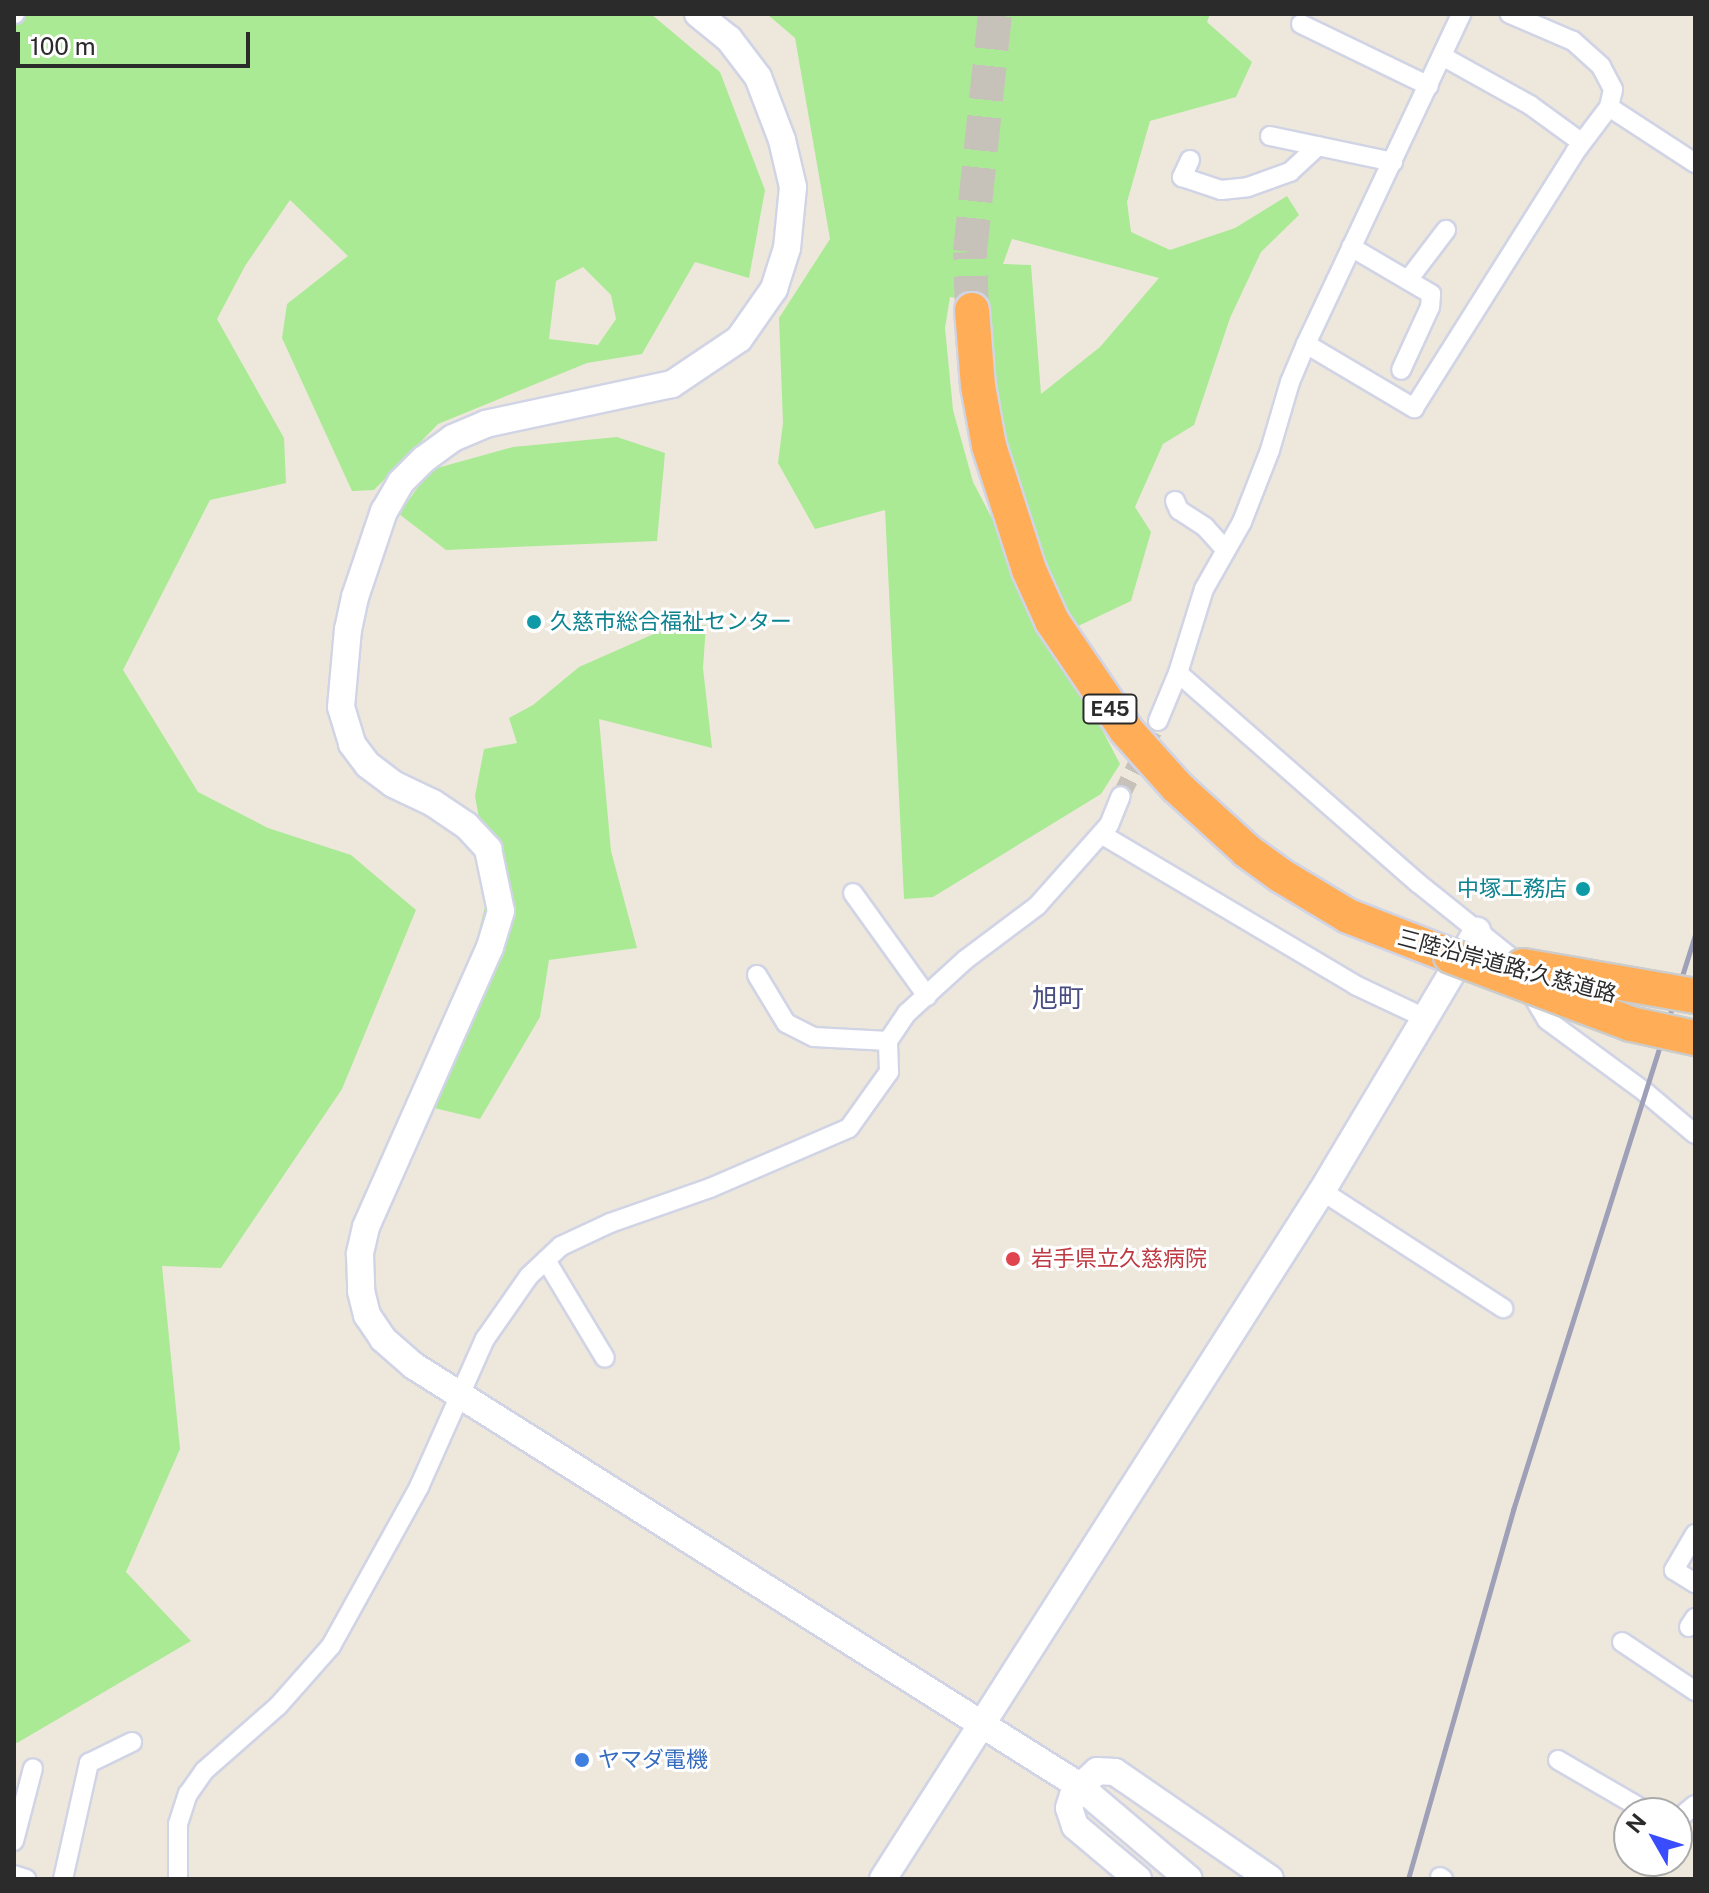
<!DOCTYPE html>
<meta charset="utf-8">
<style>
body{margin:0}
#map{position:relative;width:1709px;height:1893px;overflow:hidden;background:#eee8dc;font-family:"Public Sans","Noto Sans JP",sans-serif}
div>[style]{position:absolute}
.green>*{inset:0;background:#aaea94}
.street-tunnel>*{height:18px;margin-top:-9px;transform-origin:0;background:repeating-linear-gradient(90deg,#c7c2b9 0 18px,transparent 0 27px)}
.highway-tunnel>*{height:34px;margin-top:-17px;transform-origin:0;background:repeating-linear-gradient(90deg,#c7c2b9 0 34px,transparent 0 51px)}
.roads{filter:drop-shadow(2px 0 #d1d4e5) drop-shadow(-2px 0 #d1d4e5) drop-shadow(0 2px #d1d4e5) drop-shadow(0 -2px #d1d4e5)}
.street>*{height:18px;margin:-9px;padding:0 9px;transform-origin:9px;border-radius:9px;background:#fff}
.secondary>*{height:26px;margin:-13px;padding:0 13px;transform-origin:13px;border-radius:13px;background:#fff}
.highway>*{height:34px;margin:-17px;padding:0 17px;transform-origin:17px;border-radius:17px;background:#ffae57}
.rail>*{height:5px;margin:-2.5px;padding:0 2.5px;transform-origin:2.5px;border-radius:2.5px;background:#9ea0b7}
.bridges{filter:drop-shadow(2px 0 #ccc) drop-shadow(-2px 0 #ccc) drop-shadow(0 2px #ccc) drop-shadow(0 -2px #ccc)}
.highway-bridge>*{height:34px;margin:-17px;padding:0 17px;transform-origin:17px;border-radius:17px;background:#ffae57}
.dots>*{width:22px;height:22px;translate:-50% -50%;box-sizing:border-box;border:4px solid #fff;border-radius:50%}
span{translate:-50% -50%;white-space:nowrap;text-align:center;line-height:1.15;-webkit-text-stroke:6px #fff;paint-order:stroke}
.shield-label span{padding:2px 6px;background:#fff;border:2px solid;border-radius:6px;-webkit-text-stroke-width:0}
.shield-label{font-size:20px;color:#2b2b2b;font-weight:700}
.culture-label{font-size:22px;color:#0d838f}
.left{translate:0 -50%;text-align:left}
.right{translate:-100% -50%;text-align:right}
.street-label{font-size:22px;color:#2b2b2b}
.health-label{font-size:22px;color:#be3a42}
.shop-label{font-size:22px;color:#366cbe}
.quarter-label{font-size:26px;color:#474d81}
.frame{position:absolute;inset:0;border:16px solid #2b2b2b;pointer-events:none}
.north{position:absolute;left:1613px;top:1797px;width:80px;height:80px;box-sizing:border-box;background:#fff;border:2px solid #aaa;border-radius:50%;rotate:309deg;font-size:22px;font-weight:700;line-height:32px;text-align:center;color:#2b2b2b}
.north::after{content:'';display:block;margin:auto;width:28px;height:36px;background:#394dff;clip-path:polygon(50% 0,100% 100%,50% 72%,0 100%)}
.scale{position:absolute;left:16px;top:32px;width:234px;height:36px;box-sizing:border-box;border:4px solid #2b2b2b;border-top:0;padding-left:10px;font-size:24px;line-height:28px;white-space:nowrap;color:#2b2b2b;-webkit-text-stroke:6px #fff;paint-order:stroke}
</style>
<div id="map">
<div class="green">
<i style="clip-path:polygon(evenodd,14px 14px,651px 14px,720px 72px,765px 190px,749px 278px,695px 262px,642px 354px,587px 363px,438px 424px,374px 490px,352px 491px,282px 338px,287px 304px,348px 256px,290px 200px,245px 266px,217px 319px,284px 438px,286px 483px,210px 500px,123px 670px,198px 792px,268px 828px,351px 855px,416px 910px,342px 1089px,221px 1268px,162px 1266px,180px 1449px,126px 1572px,191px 1641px,17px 1743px,14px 1742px,14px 14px,583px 267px,611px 295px,616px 319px,598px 345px,549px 339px,556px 281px,583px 267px)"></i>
<i style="clip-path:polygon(evenodd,767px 14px,1210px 14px,1207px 22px,1252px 62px,1236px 97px,1150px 121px,1127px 202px,1131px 232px,1170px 250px,1235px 228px,1287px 196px,1299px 215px,1261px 252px,1230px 318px,1194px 425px,1163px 444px,1135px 507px,1151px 532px,1131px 601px,1074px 628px,1023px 527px,995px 410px,987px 304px,950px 297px,945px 328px,953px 410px,973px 482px,1120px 764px,1101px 794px,933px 897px,904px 899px,885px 510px,815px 529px,778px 463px,783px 423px,779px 318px,830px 239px,795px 38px,767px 14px,1012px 239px,1159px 278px,1100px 347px,1041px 394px,1031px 265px,1003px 264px,1012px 239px)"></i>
<i style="clip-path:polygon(617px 437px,665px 453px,657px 541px,446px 550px,399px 514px,430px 470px,513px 447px)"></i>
<i style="clip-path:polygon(706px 625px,703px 668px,712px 748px,599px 719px,611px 851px,637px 948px,549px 960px,540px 1017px,480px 1119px,409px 1102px,470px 965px,491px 884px,475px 796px,484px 749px,517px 743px,509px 718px,533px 705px,579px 667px,656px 633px)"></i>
</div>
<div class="street-tunnel">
<i style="left:1121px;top:796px;width:84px;rotate:-63.7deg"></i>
</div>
<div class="highway-tunnel">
<i style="left:972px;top:310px;width:58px;rotate:-92deg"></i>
<i style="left:970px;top:252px;width:239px;rotate:-84deg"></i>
</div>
<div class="roads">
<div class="street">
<i style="left:14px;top:14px;width:1px"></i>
<i style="left:1301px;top:24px;width:142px;rotate:25.8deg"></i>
<i style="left:1442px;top:56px;width:101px;rotate:29.1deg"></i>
<i style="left:1530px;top:105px;width:54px;rotate:36deg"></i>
<i style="left:1609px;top:107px;width:103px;rotate:33.1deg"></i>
<i style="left:1270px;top:136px;width:126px;rotate:11.9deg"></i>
<i style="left:1190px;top:160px;width:19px;rotate:115deg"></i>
<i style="left:1182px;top:177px;width:41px;rotate:18.4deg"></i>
<i style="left:1221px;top:190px;width:27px;rotate:-6deg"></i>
<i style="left:1248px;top:187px;width:45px;rotate:-19.7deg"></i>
<i style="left:1290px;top:172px;width:38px;rotate:-43deg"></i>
<i style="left:1351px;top:247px;width:93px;rotate:30.4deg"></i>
<i style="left:1431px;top:294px;width:13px;rotate:94deg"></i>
<i style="left:1430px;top:307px;width:69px;rotate:114.7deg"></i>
<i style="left:1408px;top:280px;width:63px;rotate:-52.8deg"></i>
<i style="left:1306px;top:344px;width:126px;rotate:30.7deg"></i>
<i style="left:1414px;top:408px;width:302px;rotate:-57.8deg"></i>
<i style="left:1575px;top:152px;width:56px;rotate:-52.9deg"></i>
<i style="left:1609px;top:107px;width:18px;rotate:-77deg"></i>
<i style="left:1613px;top:89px;width:26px;rotate:-118deg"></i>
<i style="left:1601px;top:66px;width:38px;rotate:-138deg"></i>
<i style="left:1573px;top:41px;width:69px;rotate:-156.8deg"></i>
<i style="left:1175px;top:501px;width:10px;rotate:66deg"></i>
<i style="left:1179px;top:510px;width:31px;rotate:33deg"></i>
<i style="left:1205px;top:527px;width:31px;rotate:48deg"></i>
<i style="left:1178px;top:673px;width:319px;rotate:41.2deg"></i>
<i style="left:1418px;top:883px;width:117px;rotate:38.7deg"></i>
<i style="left:1509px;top:956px;width:74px;rotate:59.3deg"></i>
<i style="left:1547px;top:1020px;width:122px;rotate:36.3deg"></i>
<i style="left:1645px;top:1092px;width:65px;rotate:40deg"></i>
<i style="left:1158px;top:721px;width:52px;rotate:-67.4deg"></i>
<i style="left:1178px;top:673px;width:88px;rotate:-72.8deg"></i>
<i style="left:1204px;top:589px;width:77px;rotate:-60.4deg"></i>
<i style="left:1242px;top:522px;width:77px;rotate:-68.7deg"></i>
<i style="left:1270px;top:450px;width:71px;rotate:-73.6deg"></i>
<i style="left:1290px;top:382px;width:41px;rotate:-67.2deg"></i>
<i style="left:1306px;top:344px;width:365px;rotate:-64.8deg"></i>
<i style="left:1101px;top:834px;width:295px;rotate:30.7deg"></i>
<i style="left:1355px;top:985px;width:77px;rotate:25.2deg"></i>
<i style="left:853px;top:893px;width:127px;rotate:54.3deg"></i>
<i style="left:757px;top:975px;width:56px;rotate:58.9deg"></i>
<i style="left:786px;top:1023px;width:31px;rotate:27deg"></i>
<i style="left:814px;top:1037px;width:74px;rotate:3.1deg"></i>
<i style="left:1322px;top:1191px;width:216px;rotate:32.9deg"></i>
<i style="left:546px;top:1260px;width:114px;rotate:59deg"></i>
<i style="left:1695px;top:1534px;width:42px;rotate:120.3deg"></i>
<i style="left:1674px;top:1570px;width:25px;rotate:32deg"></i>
<i style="left:1689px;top:1627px;width:11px;rotate:-56deg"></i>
<i style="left:1622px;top:1642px;width:88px;rotate:33.9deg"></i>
<i style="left:1558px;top:1760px;width:105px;rotate:30.2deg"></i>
<i style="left:1677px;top:1820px;width:23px;rotate:-40deg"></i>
<i style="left:14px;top:1841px;width:75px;rotate:-75.4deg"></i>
<i style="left:14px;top:1875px;width:13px;rotate:18deg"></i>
<i style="left:1440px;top:1877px;width:4px;rotate:34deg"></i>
<i style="left:63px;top:1879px;width:119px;rotate:-77.4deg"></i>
<i style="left:89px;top:1763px;width:48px;rotate:-26deg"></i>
<i style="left:178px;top:1879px;width:55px;rotate:-90deg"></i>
<i style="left:178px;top:1824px;width:32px;rotate:-72deg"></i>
<i style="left:188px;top:1794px;width:28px;rotate:-55deg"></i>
<i style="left:204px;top:1771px;width:98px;rotate:-41.3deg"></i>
<i style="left:278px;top:1706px;width:80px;rotate:-48.5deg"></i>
<i style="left:331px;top:1646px;width:182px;rotate:-61deg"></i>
<i style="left:419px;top:1487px;width:162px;rotate:-66deg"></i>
<i style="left:485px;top:1339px;width:77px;rotate:-55.1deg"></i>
<i style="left:529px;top:1276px;width:44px;rotate:-43.2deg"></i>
<i style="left:561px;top:1246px;width:54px;rotate:-25.1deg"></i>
<i style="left:610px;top:1223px;width:106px;rotate:-19.3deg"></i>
<i style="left:710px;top:1188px;width:151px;rotate:-23.3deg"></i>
<i style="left:849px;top:1128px;width:69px;rotate:-54.5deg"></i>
<i style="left:889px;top:1072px;width:31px;rotate:-92deg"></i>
<i style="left:888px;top:1041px;width:34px;rotate:-56deg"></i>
<i style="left:907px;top:1013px;width:79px;rotate:-42.4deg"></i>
<i style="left:965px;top:960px;width:90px;rotate:-36.9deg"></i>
<i style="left:1037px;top:906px;width:108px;rotate:-48.4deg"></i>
<i style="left:1109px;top:825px;width:31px;rotate:-68deg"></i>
</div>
<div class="secondary">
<i style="left:698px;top:14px;width:40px;rotate:39deg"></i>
<i style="left:729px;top:39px;width:48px;rotate:52.7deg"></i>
<i style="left:758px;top:77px;width:67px;rotate:69.1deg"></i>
<i style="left:782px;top:140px;width:48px;rotate:76.8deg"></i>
<i style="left:793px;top:187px;width:61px;rotate:95.6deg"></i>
<i style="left:787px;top:248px;width:43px;rotate:107.6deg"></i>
<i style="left:774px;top:289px;width:61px;rotate:125deg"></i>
<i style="left:739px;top:339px;width:81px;rotate:146.1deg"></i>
<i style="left:672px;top:384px;width:190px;rotate:167.9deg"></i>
<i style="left:486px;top:424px;width:36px;rotate:157deg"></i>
<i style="left:453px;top:438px;width:36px;rotate:144deg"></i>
<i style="left:424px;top:459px;width:33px;rotate:135deg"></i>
<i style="left:401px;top:482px;width:34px;rotate:120deg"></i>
<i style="left:384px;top:511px;width:91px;rotate:108.6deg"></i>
<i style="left:355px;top:597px;width:33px;rotate:102deg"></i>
<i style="left:348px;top:629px;width:78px;rotate:95.1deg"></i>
<i style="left:341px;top:707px;width:39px;rotate:73deg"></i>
<i style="left:352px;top:744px;width:26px;rotate:53deg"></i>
<i style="left:368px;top:765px;width:31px;rotate:37deg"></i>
<i style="left:393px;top:784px;width:44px;rotate:25.4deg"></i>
<i style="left:433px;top:803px;width:40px;rotate:34deg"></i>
<i style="left:466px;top:825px;width:33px;rotate:47deg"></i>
<i style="left:488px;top:849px;width:63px;rotate:78.2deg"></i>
<i style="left:501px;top:911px;width:38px;rotate:107deg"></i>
<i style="left:490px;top:947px;width:306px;rotate:113.9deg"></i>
<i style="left:366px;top:1227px;width:28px;rotate:103deg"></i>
<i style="left:360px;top:1254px;width:37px;rotate:88deg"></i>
<i style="left:361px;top:1291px;width:25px;rotate:76deg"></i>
<i style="left:367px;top:1315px;width:29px;rotate:56deg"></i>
<i style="left:383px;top:1339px;width:41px;rotate:41.1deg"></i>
<i style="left:414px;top:1366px;width:785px;rotate:32.25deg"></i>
<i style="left:1078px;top:1785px;width:145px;rotate:40.3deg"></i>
<i style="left:883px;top:1879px;width:816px;rotate:-57.46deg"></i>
<i style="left:1322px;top:1191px;width:303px;rotate:-59.2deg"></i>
<i style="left:1138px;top:1879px;width:82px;rotate:-139.9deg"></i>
<i style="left:1075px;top:1826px;width:19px;rotate:-108deg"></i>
<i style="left:1069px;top:1808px;width:17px;rotate:-73deg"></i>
<i style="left:1074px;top:1792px;width:31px;rotate:-42deg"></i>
<i style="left:1097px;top:1771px;width:18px;rotate:3deg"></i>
<i style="left:1115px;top:1772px;width:188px;rotate:34.6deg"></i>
</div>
<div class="highway">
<i style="left:972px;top:310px;width:76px;rotate:85.5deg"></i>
<i style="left:978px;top:386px;width:61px;rotate:79.6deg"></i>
<i style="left:989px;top:446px;width:130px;rotate:72.1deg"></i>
<i style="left:1029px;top:570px;width:56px;rotate:65.7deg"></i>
<i style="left:1052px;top:621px;width:132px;rotate:55.8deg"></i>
<i style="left:1126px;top:730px;width:76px;rotate:48.2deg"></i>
<i style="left:1177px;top:787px;width:95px;rotate:42.4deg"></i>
<i style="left:1247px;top:851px;width:41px;rotate:36deg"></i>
<i style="left:1280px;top:875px;width:79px;rotate:31.1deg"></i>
<i style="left:1348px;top:916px;width:110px;rotate:21.2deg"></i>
</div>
</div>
<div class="rail">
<i style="left:1408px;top:1879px;width:384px;rotate:-74.1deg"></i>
<i style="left:1513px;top:1510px;width:603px;rotate:-72.44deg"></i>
</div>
<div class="bridges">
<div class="highway-bridge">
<i style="left:1451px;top:956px;width:192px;rotate:20.7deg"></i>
<i style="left:1631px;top:1024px;width:66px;rotate:12.3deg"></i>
<i style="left:1523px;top:966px;width:175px;rotate:9.9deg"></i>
</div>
</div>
<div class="dots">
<i style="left:534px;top:622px;background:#0f9aa8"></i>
<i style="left:1583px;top:889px;background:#0f9aa8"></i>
<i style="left:1013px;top:1259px;background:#e0444e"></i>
<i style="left:582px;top:1760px;background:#3f7fe0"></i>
</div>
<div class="shield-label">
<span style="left:1110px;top:709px">E45</span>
</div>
<div class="culture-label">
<span class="left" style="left:550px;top:622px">久慈市総合福祉センター</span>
<span class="right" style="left:1567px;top:889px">中塚工務店</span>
</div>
<div class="street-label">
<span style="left:1507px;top:966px;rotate:15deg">三陸沿岸道路;久慈道路</span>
</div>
<div class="health-label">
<span class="left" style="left:1031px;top:1259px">岩手県立久慈病院</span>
</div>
<div class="shop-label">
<span class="left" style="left:598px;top:1760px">ヤマダ電機</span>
</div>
<div class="quarter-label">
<span style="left:1058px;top:998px">旭町</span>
</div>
<div class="frame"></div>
<div class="north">N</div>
<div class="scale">100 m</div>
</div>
